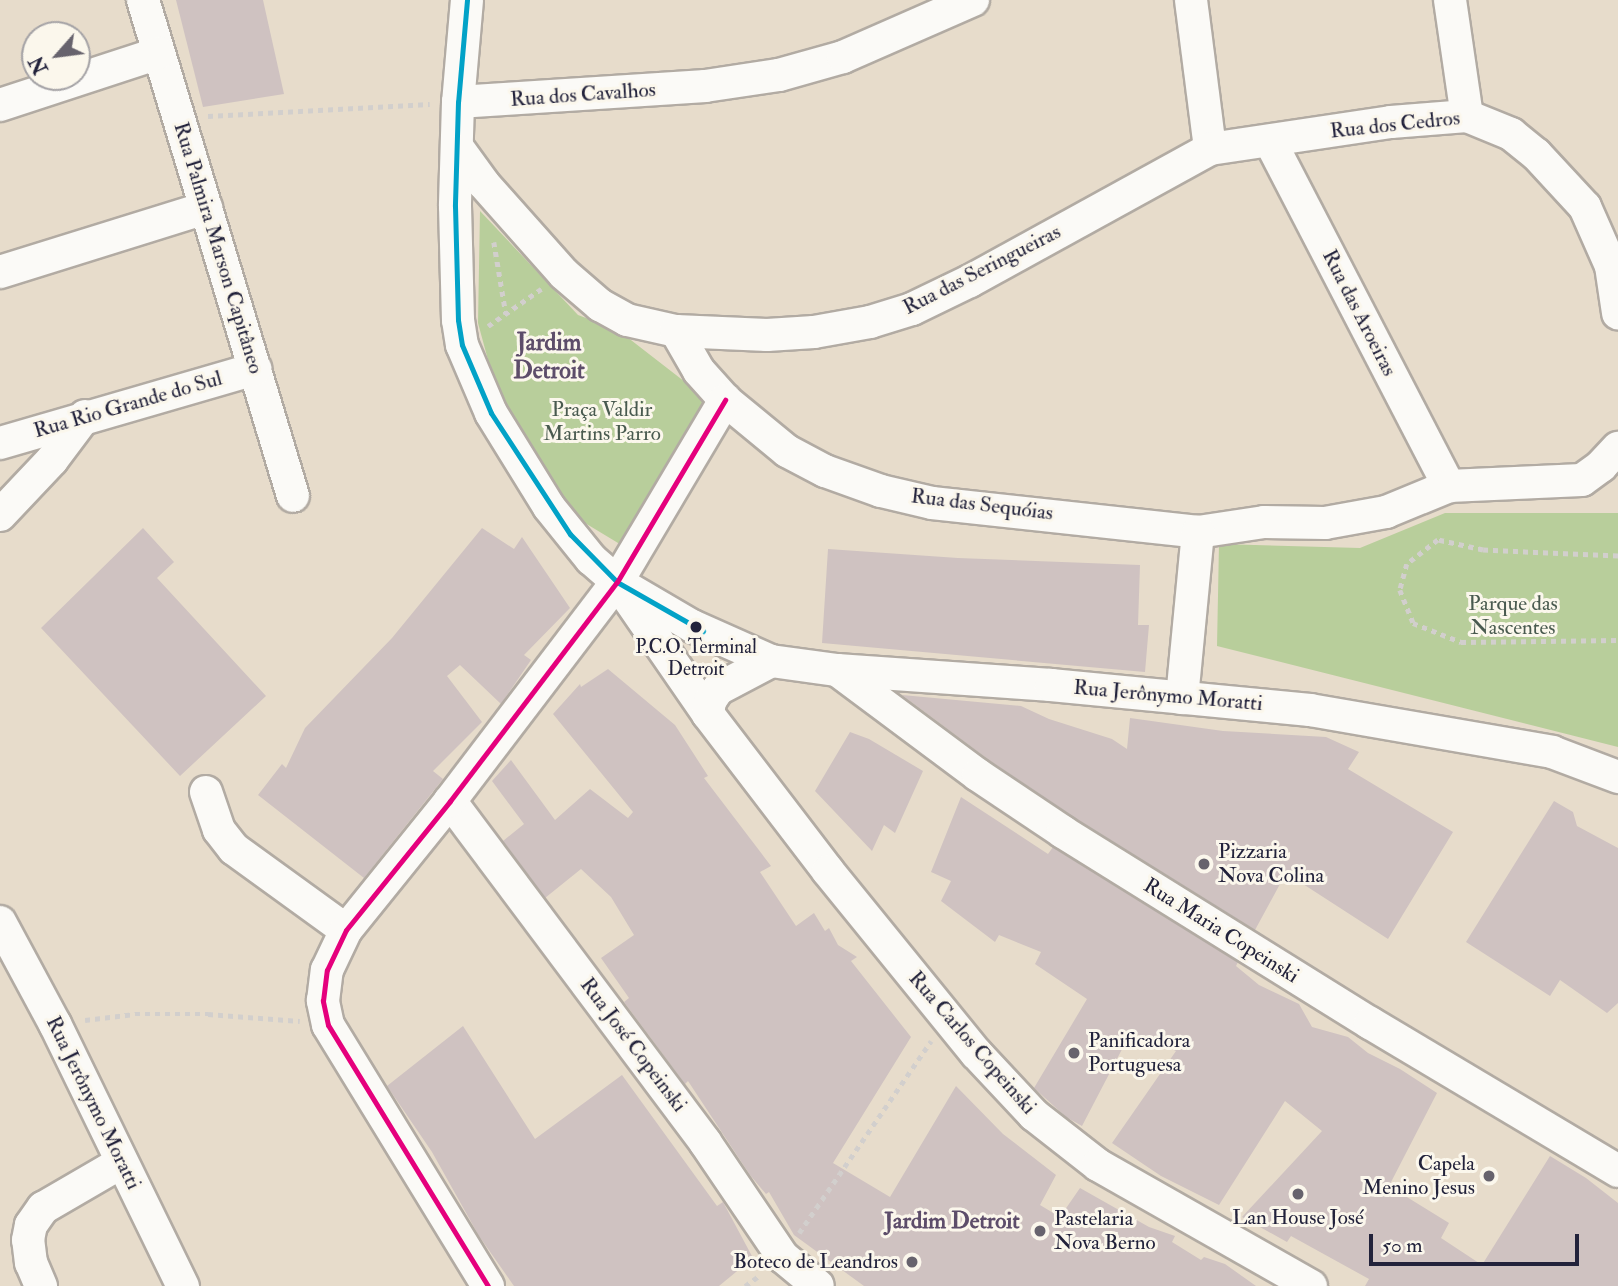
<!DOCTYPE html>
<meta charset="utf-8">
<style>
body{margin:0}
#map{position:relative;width:1618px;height:1286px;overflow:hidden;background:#e7dccb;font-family:"IM FELL Double Pica",serif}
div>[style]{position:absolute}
.green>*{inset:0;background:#b8ce9b}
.building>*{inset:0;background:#cfc2c1}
.path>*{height:4.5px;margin-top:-2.25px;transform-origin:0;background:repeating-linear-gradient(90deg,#d2cfcd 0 5px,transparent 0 10px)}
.roads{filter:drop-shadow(2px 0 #b2aba3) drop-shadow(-2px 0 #b2aba3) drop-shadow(0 2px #b2aba3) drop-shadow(0 -2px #b2aba3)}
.street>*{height:32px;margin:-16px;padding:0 16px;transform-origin:16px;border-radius:16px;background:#fbfaf7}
.bus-1>*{height:5px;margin:-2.5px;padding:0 2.5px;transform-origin:2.5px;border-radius:2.5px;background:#02a2c7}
.bus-2>*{height:5px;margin:-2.5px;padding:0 2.5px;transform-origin:2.5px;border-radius:2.5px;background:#e5007d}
.dots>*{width:19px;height:19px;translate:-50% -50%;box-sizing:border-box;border:4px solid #fbf7ec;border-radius:50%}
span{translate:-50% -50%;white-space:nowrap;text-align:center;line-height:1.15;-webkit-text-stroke:6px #fbf7ec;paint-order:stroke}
.bus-label{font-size:19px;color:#22223b}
.street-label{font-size:21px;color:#22223b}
.park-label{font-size:21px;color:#495a4f}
.poi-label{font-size:21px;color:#22223b}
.left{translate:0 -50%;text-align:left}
.right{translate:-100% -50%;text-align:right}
.neighbourhood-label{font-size:23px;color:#5d4d6a;font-weight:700}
.quarter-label{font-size:24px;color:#5d4d6a;font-weight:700}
.north{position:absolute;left:21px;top:21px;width:70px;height:70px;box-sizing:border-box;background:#fbf7ec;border:2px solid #a4a2a5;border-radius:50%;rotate:242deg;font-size:19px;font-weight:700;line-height:28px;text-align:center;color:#22223b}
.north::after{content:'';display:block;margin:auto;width:24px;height:32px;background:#67636d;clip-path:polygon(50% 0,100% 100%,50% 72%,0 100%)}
.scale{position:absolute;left:1369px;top:1234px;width:210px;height:32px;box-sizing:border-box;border:4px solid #22223b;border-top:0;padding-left:9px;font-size:21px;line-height:24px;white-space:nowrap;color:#22223b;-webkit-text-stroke:5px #fbf7ec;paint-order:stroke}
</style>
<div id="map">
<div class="green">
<i style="clip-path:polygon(480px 211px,578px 315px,618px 330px,707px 399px,678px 465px,646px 498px,623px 546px,580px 520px,525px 458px,497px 393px,478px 323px)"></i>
<i style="clip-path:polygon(1445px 513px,1618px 513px,1618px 747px,1217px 646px,1219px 544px,1360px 548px)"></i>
</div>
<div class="building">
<i style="clip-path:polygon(176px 0,263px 0,284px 94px,203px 107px)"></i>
<i style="clip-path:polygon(143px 528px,174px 562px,157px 578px,266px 696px,180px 776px,41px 628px)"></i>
<i style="clip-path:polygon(482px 528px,514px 549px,522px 537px,570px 608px,524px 655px,531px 660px,501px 704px,460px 665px,447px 676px,482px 722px,433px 771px,443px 779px,364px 878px,258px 795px,282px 764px,286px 768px,305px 728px,392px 638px)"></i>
<i style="clip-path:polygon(828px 549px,958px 558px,1140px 565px,1138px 625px,1149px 625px,1145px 672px,822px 643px)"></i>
<i style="clip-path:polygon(608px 669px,675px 725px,708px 776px,704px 778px,771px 866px,760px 872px,796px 926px,814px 913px,825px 931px,829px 928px,838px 945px,857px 957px,851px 961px,911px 1037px,833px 1163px,890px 1197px,956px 1086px,1003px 1134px,1056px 1175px,1040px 1205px,1060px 1217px,1080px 1188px,1149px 1227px,1175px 1236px,1172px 1242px,1201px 1260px,1204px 1257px,1225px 1264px,1256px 1286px,864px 1286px,794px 1235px,769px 1192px,766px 1194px,750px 1175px,688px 1081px,685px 1084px,624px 1002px,629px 998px,601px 958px,634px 935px,611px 897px,581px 869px,545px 898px,503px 841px,524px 824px,492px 781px,511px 760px,555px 820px,590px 789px,628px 818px,633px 812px,553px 714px,580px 684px,581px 687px)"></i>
<i style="clip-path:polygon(902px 695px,1021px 706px,1049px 719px,1112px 739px,1127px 749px,1130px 718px,1223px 731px,1326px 737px,1359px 752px,1348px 769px,1453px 832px,1388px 939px,1286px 873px,1255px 930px,1073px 817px,989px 760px)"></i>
<i style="clip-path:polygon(850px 732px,869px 739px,923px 771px,895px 833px,884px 825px,872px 851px,815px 791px)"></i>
<i style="clip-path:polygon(961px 797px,1048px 854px,1053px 847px,1238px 962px,1236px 966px,1259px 985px,1299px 1004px,1312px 1027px,1348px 1037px,1368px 1053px,1400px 1069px,1437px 1093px,1389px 1186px,1449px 1223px,1441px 1238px,1482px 1265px,1550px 1156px,1586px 1178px,1618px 1203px,1618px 1286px,1365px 1286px,1369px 1279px,1291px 1236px,1287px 1242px,1242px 1217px,1322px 1131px,1285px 1101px,1219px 1205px,1161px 1176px,1112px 1143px,1176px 1051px,1131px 1032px,1082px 1126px,1066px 1117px,1034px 1088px,1087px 999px,1035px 964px,1041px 952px,999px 935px,995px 942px,941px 901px,951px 881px,931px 872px)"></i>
<i style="clip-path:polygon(1554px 801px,1573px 812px,1577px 826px,1618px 848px,1618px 1003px,1607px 1013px,1560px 980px,1550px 996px,1466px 942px)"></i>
<i style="clip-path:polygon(463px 1026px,535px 1139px,622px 1075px,717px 1206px,723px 1202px,753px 1258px,719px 1286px,514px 1286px,479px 1236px,432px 1152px,387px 1086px)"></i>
</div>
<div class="path">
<i style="left:208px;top:116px;width:222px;rotate:-3.1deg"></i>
<i style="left:494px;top:242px;width:73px;rotate:80.5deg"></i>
<i style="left:488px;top:326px;width:65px;rotate:-34.9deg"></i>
<i style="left:1618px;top:556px;width:135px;rotate:-177.5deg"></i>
<i style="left:1483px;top:550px;width:46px;rotate:-167.5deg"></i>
<i style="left:1438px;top:540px;width:39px;rotate:142deg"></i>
<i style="left:1407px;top:564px;width:27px;rotate:105deg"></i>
<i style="left:1400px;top:590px;width:35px;rotate:68deg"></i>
<i style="left:1413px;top:623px;width:52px;rotate:21.6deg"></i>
<i style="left:1461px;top:642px;width:157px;rotate:-0.7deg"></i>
<i style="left:85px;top:1020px;width:50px;rotate:-6.8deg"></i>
<i style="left:135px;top:1014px;width:73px"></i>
<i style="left:208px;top:1014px;width:92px;rotate:4.4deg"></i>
<i style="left:799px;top:1233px;width:233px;rotate:-55.5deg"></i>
<i style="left:745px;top:1286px;width:19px;rotate:-36deg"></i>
</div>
<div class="roads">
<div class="street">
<i style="left:143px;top:0;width:518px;rotate:73.17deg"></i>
<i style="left:467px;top:0;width:102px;rotate:95deg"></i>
<i style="left:458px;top:102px;width:104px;rotate:91.7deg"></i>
<i style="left:455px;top:206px;width:114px;rotate:88.5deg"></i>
<i style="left:458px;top:320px;width:25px;rotate:81deg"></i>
<i style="left:462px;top:345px;width:74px;rotate:66.9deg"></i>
<i style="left:491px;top:413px;width:110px;rotate:58.3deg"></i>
<i style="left:549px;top:507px;width:67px;rotate:51.1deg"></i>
<i style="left:591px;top:559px;width:35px;rotate:41deg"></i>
<i style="left:617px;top:582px;width:87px;rotate:30.4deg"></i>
<i style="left:692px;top:626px;width:86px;rotate:23.9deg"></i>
<i style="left:1191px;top:0;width:150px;rotate:82.7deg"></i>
<i style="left:1450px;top:0;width:117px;rotate:81.7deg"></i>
<i style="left:458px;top:102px;width:248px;rotate:-3.7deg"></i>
<i style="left:705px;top:86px;width:75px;rotate:-8.5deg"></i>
<i style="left:779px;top:75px;width:66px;rotate:-15.7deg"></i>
<i style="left:843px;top:57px;width:142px;rotate:-23.7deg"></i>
<i style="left:0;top:105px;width:167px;rotate:-18.1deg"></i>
<i style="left:1270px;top:141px;width:389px;rotate:62.6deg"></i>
<i style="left:458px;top:148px;width:44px;rotate:54.2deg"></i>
<i style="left:484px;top:184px;width:120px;rotate:48.4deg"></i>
<i style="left:564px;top:274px;width:48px;rotate:40.7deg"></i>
<i style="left:600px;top:305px;width:31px;rotate:29deg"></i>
<i style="left:627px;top:320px;width:50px;rotate:12.7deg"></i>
<i style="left:676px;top:331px;width:91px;rotate:2.5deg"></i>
<i style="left:767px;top:335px;width:47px;rotate:-3.7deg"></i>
<i style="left:814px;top:332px;width:57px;rotate:-10.1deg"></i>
<i style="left:870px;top:322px;width:44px;rotate:-17.2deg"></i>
<i style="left:912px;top:309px;width:64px;rotate:-25.8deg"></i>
<i style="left:970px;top:281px;width:274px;rotate:-28.8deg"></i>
<i style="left:1210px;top:149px;width:183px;rotate:-8.5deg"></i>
<i style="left:1391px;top:122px;width:76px;rotate:-4.5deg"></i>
<i style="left:1467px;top:116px;width:48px;rotate:22.2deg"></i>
<i style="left:1511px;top:134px;width:32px;rotate:39deg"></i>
<i style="left:1536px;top:154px;width:72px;rotate:47.2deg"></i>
<i style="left:1585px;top:207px;width:64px;rotate:66.2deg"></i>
<i style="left:1611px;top:266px;width:48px;rotate:81.5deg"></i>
<i style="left:0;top:272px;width:216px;rotate:-17.3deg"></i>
<i style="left:676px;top:331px;width:46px;rotate:60.1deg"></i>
<i style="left:699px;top:371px;width:39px;rotate:48deg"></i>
<i style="left:725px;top:400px;width:80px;rotate:39.4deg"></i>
<i style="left:787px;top:451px;width:43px;rotate:27.8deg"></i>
<i style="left:825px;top:471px;width:59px;rotate:19.7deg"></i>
<i style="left:881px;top:491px;width:52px;rotate:13.2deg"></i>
<i style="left:932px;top:503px;width:268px;rotate:6.2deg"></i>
<i style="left:1198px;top:532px;width:67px;rotate:-8.6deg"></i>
<i style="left:1264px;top:522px;width:61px;rotate:0.9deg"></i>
<i style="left:1325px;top:523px;width:62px;rotate:-10.2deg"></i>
<i style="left:1386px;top:512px;width:68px;rotate:-22.4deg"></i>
<i style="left:1449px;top:486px;width:133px;rotate:-2.6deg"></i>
<i style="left:1582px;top:480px;width:24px;rotate:-36deg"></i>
<i style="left:1601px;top:466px;width:25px;rotate:-47deg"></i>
<i style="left:0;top:443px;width:266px;rotate:-16.2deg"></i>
<i style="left:0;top:515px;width:76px;rotate:-46.6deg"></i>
<i style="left:52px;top:460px;width:55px;rotate:-53.1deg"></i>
<i style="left:617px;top:582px;width:160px;rotate:55.4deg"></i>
<i style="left:708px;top:714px;width:198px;rotate:52.6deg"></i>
<i style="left:828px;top:871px;width:235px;rotate:50.9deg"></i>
<i style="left:976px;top:1053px;width:85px;rotate:46.9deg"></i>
<i style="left:1034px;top:1115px;width:81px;rotate:38deg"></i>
<i style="left:1098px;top:1165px;width:245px;rotate:29.6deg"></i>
<i style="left:837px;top:670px;width:176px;rotate:36.7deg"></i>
<i style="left:978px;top:775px;width:102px;rotate:33.8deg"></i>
<i style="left:1063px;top:832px;width:362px;rotate:31.9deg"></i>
<i style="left:1370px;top:1023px;width:289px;rotate:30.8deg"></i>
<i style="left:1182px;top:698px;width:167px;rotate:-84.5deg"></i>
<i style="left:708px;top:714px;width:13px;rotate:-81deg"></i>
<i style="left:710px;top:701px;width:14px;rotate:-56deg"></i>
<i style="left:718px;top:689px;width:60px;rotate:-27.8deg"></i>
<i style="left:771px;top:661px;width:67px;rotate:7.8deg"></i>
<i style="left:837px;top:670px;width:215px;rotate:4deg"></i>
<i style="left:1051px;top:685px;width:260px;rotate:5.5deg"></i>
<i style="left:1310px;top:710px;width:246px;rotate:9.8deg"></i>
<i style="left:1552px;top:752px;width:71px;rotate:20.7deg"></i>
<i style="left:206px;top:792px;width:40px;rotate:71.1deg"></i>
<i style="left:219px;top:830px;width:24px;rotate:52deg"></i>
<i style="left:234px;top:849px;width:138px;rotate:35.9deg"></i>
<i style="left:450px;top:801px;width:426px;rotate:53.2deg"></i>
<i style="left:705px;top:1142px;width:139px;rotate:55.9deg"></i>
<i style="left:783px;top:1257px;width:45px;rotate:39.6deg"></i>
<i style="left:0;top:922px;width:116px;rotate:61.7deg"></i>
<i style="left:55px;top:1024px;width:292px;rotate:64deg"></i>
<i style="left:41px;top:1286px;width:25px;rotate:-113deg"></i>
<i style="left:31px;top:1263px;width:23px;rotate:-97deg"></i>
<i style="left:28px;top:1240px;width:15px;rotate:-79deg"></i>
<i style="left:31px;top:1225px;width:21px;rotate:-55deg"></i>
<i style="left:43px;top:1208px;width:91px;rotate:-30.2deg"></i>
<i style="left:488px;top:1286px;width:306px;rotate:-121.5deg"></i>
<i style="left:328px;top:1025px;width:25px;rotate:-102deg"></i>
<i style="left:323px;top:1001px;width:31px;rotate:-83deg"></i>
<i style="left:327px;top:970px;width:44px;rotate:-64.6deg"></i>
<i style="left:346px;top:930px;width:166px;rotate:-51.1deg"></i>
<i style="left:450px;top:801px;width:275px;rotate:-52.7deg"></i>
<i style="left:617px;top:582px;width:212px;rotate:-59.3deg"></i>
</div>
</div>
<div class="bus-1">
<i style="left:467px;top:0;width:102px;rotate:95deg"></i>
<i style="left:458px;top:102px;width:104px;rotate:91.7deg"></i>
<i style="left:455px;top:206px;width:114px;rotate:88.5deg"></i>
<i style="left:458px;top:320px;width:25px;rotate:81deg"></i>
<i style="left:462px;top:345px;width:74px;rotate:66.9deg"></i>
<i style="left:491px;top:413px;width:145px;rotate:56.9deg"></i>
<i style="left:570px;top:534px;width:67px;rotate:45.6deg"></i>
<i style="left:617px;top:582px;width:99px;rotate:29.7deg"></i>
</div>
<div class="bus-2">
<i style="left:488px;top:1286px;width:306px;rotate:-121.5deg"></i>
<i style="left:328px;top:1025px;width:25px;rotate:-102deg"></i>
<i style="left:323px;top:1001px;width:31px;rotate:-83deg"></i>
<i style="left:327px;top:970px;width:44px;rotate:-64.6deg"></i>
<i style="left:346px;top:930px;width:166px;rotate:-51.1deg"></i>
<i style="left:450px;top:801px;width:275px;rotate:-52.7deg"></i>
<i style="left:617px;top:582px;width:212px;rotate:-59.3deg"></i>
</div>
<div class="dots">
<i style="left:696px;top:627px;background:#22223b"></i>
<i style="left:1204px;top:864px;background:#67636d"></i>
<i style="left:1074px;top:1053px;background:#67636d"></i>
<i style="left:1489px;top:1176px;background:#67636d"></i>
<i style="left:1298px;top:1194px;background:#67636d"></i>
<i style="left:1040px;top:1231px;background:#67636d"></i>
<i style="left:912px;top:1262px;background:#67636d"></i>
</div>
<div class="bus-label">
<span style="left:696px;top:659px">P.C.O. Terminal<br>Detroit</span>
</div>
<div class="street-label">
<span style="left:583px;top:95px;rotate:-4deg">Rua dos Cavalhos</span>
<span style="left:1395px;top:125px;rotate:-6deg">Rua dos Cedros</span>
<span style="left:218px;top:248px;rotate:73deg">Rua Palmira Marson Capitâneo</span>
<span style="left:982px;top:270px;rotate:-27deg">Rua das Seringueiras</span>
<span style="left:1359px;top:313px;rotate:63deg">Rua das Aroeiras</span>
<span style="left:128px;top:405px;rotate:-16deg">Rua Rio Grande do Sul</span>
<span style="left:982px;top:505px;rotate:7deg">Rua das Sequóias</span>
<span style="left:1168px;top:696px;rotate:5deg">Rua Jerônymo Moratti</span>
<span style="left:1221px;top:931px;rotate:32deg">Rua Maria Copeinski</span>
<span style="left:972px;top:1043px;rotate:49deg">Rua Carlos Copeinski</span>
<span style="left:633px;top:1045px;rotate:53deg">Rua José Copeinski</span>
<span style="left:93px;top:1103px;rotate:64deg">Rua Jerônymo Moratti</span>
</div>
<div class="park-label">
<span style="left:602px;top:422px">Praça Valdir<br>Martins Parro</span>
<span style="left:1513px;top:616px">Parque das<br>Nascentes</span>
</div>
<div class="poi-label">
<span class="left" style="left:1218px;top:864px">Pizzaria<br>Nova Colina</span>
<span class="left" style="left:1088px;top:1053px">Panificadora<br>Portuguesa</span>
<span class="right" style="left:1475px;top:1176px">Capela<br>Menino Jesus</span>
<span style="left:1298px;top:1218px">Lan House José</span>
<span class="left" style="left:1054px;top:1231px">Pastelaria<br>Nova Berno</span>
<span class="right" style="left:898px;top:1262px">Boteco de Leandros</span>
</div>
<div class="neighbourhood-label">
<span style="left:952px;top:1221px">Jardim Detroit</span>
</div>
<div class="quarter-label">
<span style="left:549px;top:357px">Jardim<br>Detroit</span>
</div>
<div class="north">N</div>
<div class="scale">50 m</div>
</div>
